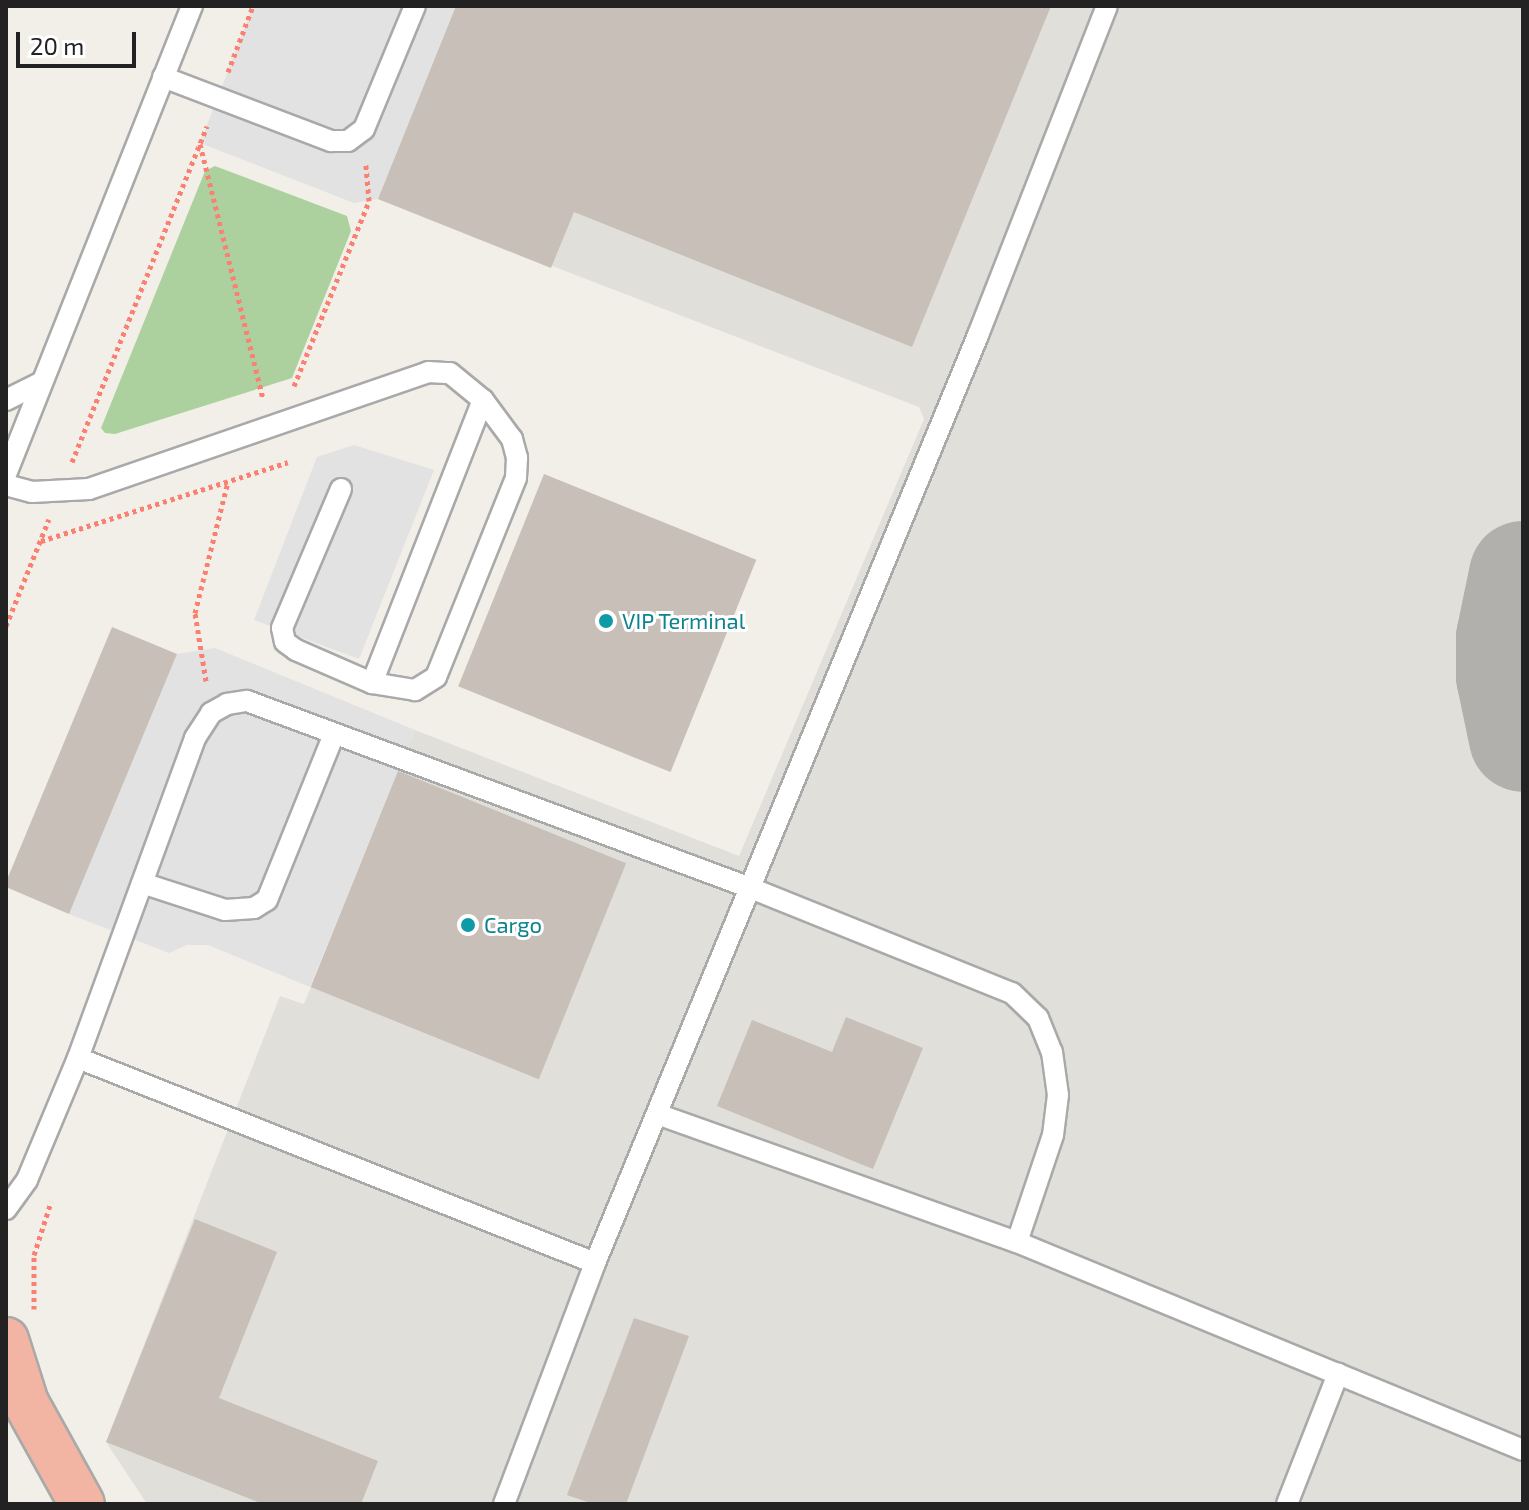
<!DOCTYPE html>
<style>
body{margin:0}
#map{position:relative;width:1529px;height:1510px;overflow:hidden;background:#f2efe9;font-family:"Exo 2",sans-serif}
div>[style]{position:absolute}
.airport>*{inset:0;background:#e1dfda}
.forest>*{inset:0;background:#add19e}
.parking>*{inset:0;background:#e2e2e2}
.taxiway>*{height:108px;margin:-54px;padding:0 54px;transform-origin:54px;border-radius:54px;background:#b1b0ac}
.building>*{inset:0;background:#c7bfb8;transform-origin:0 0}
.path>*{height:5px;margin-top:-2.5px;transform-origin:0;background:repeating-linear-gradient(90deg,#fa8072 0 4px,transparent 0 8px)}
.roads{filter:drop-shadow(2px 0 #a9a9a9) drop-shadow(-2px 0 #a9a9a9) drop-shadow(0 2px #a9a9a9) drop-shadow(0 -2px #a9a9a9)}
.service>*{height:20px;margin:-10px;padding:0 10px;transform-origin:10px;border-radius:10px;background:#fff}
.trunk>*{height:44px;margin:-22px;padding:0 22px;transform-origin:22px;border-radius:22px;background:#f2b4a3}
.dots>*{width:22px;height:22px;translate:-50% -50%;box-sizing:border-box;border:4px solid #fff;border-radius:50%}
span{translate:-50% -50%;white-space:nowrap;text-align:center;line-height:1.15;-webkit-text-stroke:6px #fff;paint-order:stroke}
.culture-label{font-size:22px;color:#0d838f}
.left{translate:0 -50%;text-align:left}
.frame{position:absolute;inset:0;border:8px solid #222;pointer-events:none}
.scale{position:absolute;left:16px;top:32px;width:120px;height:36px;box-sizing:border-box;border:4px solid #222;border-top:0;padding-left:10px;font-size:24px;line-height:28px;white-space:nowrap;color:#222;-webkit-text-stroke:6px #fff;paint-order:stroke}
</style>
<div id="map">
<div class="airport">
<i style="clip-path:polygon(456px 6px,1523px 6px,1523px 1504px,147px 1504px,106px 1442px,280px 996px,304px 1004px,415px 730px,739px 856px,924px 419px,919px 407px,378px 199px)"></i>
</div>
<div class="forest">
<i style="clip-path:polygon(215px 166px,347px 216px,351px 231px,292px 378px,115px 434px,105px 433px,101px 428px,205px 171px)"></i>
</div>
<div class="parking">
<i style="clip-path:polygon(253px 6px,456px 6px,378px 199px,354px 203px,200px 143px)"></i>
<i style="clip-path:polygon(354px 445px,434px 470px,359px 659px,254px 620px,317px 457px)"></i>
<i style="clip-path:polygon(215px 648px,415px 730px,310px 987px,208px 945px,187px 945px,169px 953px,69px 914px,177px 654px)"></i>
</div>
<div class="taxiway">
<i style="left:1523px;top:575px;width:64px;rotate:101.7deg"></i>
<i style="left:1510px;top:638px;width:38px;rotate:90deg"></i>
<i style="left:1510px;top:676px;width:63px;rotate:78.2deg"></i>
</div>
<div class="building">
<i style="clip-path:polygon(456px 6px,1051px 6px,912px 347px,574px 212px,551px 268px,378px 199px)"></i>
<i style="left:544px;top:474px;width:229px;height:229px;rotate:22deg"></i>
<i style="clip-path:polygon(112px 627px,177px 654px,69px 914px,6px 887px,6px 882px)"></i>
<i style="left:398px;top:771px;width:246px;height:233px;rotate:22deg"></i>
<i style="clip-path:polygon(846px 1017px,923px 1048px,873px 1169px,717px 1106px,752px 1020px,832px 1052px)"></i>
<i style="clip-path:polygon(195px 1219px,277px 1252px,219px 1398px,378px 1461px,361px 1504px,263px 1504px,106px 1442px)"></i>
<i style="clip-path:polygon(634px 1318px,689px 1336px,626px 1504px,593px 1504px,567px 1495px)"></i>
</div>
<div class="path">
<i style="left:228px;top:72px;width:71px;rotate:-69.3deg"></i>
<i style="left:200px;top:144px;width:263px;rotate:76.1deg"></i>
<i style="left:294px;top:386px;width:200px;rotate:-67.9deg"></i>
<i style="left:369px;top:201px;width:38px;rotate:-95deg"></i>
<i style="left:72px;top:462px;width:362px;rotate:-68.1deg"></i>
<i style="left:41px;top:541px;width:259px;rotate:-17.7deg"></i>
<i style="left:6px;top:626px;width:115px;rotate:-68.1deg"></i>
<i style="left:206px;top:681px;width:69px;rotate:-99.2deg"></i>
<i style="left:195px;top:613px;width:135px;rotate:-75.9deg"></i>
<i style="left:34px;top:1309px;width:54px;rotate:-90deg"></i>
<i style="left:34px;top:1255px;width:56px;rotate:-72.2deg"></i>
</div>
<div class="roads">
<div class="service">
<i style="left:163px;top:77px;width:180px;rotate:20.9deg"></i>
<i style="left:331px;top:141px;width:17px"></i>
<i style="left:348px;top:141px;width:20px;rotate:-37deg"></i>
<i style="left:364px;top:129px;width:133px;rotate:-67.5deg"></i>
<i style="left:6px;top:400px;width:40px;rotate:-26.6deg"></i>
<i style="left:6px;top:474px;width:504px;rotate:-68.33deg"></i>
<i style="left:6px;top:485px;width:27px;rotate:15deg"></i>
<i style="left:32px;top:492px;width:57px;rotate:-3deg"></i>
<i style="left:89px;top:489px;width:359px;rotate:-19deg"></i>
<i style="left:428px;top:372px;width:22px;rotate:3deg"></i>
<i style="left:450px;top:373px;width:43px;rotate:39.3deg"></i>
<i style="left:483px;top:400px;width:49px;rotate:53.4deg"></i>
<i style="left:512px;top:439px;width:20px;rotate:75deg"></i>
<i style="left:517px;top:458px;width:20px;rotate:93deg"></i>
<i style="left:516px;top:478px;width:214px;rotate:111.9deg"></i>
<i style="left:436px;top:677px;width:25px;rotate:148deg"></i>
<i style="left:415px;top:690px;width:44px;rotate:-170.8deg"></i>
<i style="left:372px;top:683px;width:304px;rotate:-68.6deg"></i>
<i style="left:341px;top:489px;width:151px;rotate:113deg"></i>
<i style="left:282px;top:628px;width:14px;rotate:78deg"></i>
<i style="left:285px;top:642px;width:14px;rotate:36deg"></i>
<i style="left:296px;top:650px;width:83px;rotate:23.5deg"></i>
<i style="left:142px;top:883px;width:87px;rotate:18deg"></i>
<i style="left:225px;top:910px;width:29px;rotate:-4deg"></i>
<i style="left:254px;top:908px;width:15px;rotate:-32deg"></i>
<i style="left:267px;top:900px;width:179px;rotate:-68deg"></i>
<i style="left:78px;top:1058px;width:556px;rotate:21.63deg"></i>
<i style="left:657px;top:1114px;width:382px;rotate:19.6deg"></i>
<i style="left:1017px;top:1242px;width:347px;rotate:22.4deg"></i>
<i style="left:6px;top:1209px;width:36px;rotate:-54deg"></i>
<i style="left:27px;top:1180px;width:132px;rotate:-67.3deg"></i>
<i style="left:78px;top:1058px;width:341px;rotate:-69.9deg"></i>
<i style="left:195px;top:738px;width:30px;rotate:-57deg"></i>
<i style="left:211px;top:713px;width:18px;rotate:-29deg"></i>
<i style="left:227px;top:704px;width:20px;rotate:-9deg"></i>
<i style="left:247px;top:701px;width:534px;rotate:20.37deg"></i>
<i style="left:748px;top:887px;width:284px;rotate:21.9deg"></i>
<i style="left:1012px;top:993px;width:36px;rotate:44deg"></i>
<i style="left:1038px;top:1018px;width:37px;rotate:68deg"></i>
<i style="left:1052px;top:1052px;width:43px;rotate:82.1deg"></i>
<i style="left:1058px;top:1095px;width:40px;rotate:97.1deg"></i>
<i style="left:1053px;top:1135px;width:113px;rotate:108.6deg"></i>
<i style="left:504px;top:1504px;width:258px;rotate:-69.3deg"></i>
<i style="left:595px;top:1263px;width:1004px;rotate:-67.57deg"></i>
<i style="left:978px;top:335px;width:353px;rotate:-68.6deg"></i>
<i style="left:1287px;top:1504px;width:140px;rotate:-68.6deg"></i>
<i style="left:1338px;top:1374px;width:200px;rotate:22.3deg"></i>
</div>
<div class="trunk">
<i style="left:6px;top:1340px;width:66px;rotate:72.4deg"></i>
<i style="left:26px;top:1403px;width:115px;rotate:61deg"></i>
</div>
</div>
<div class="dots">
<i style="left:606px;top:621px;background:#0f9aa8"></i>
<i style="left:468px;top:925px;background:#0f9aa8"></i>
</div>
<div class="culture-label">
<span class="left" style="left:622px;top:621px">VIP Terminal</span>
<span class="left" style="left:484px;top:925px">Cargo</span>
</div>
<div class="frame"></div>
<div class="scale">20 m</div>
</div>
